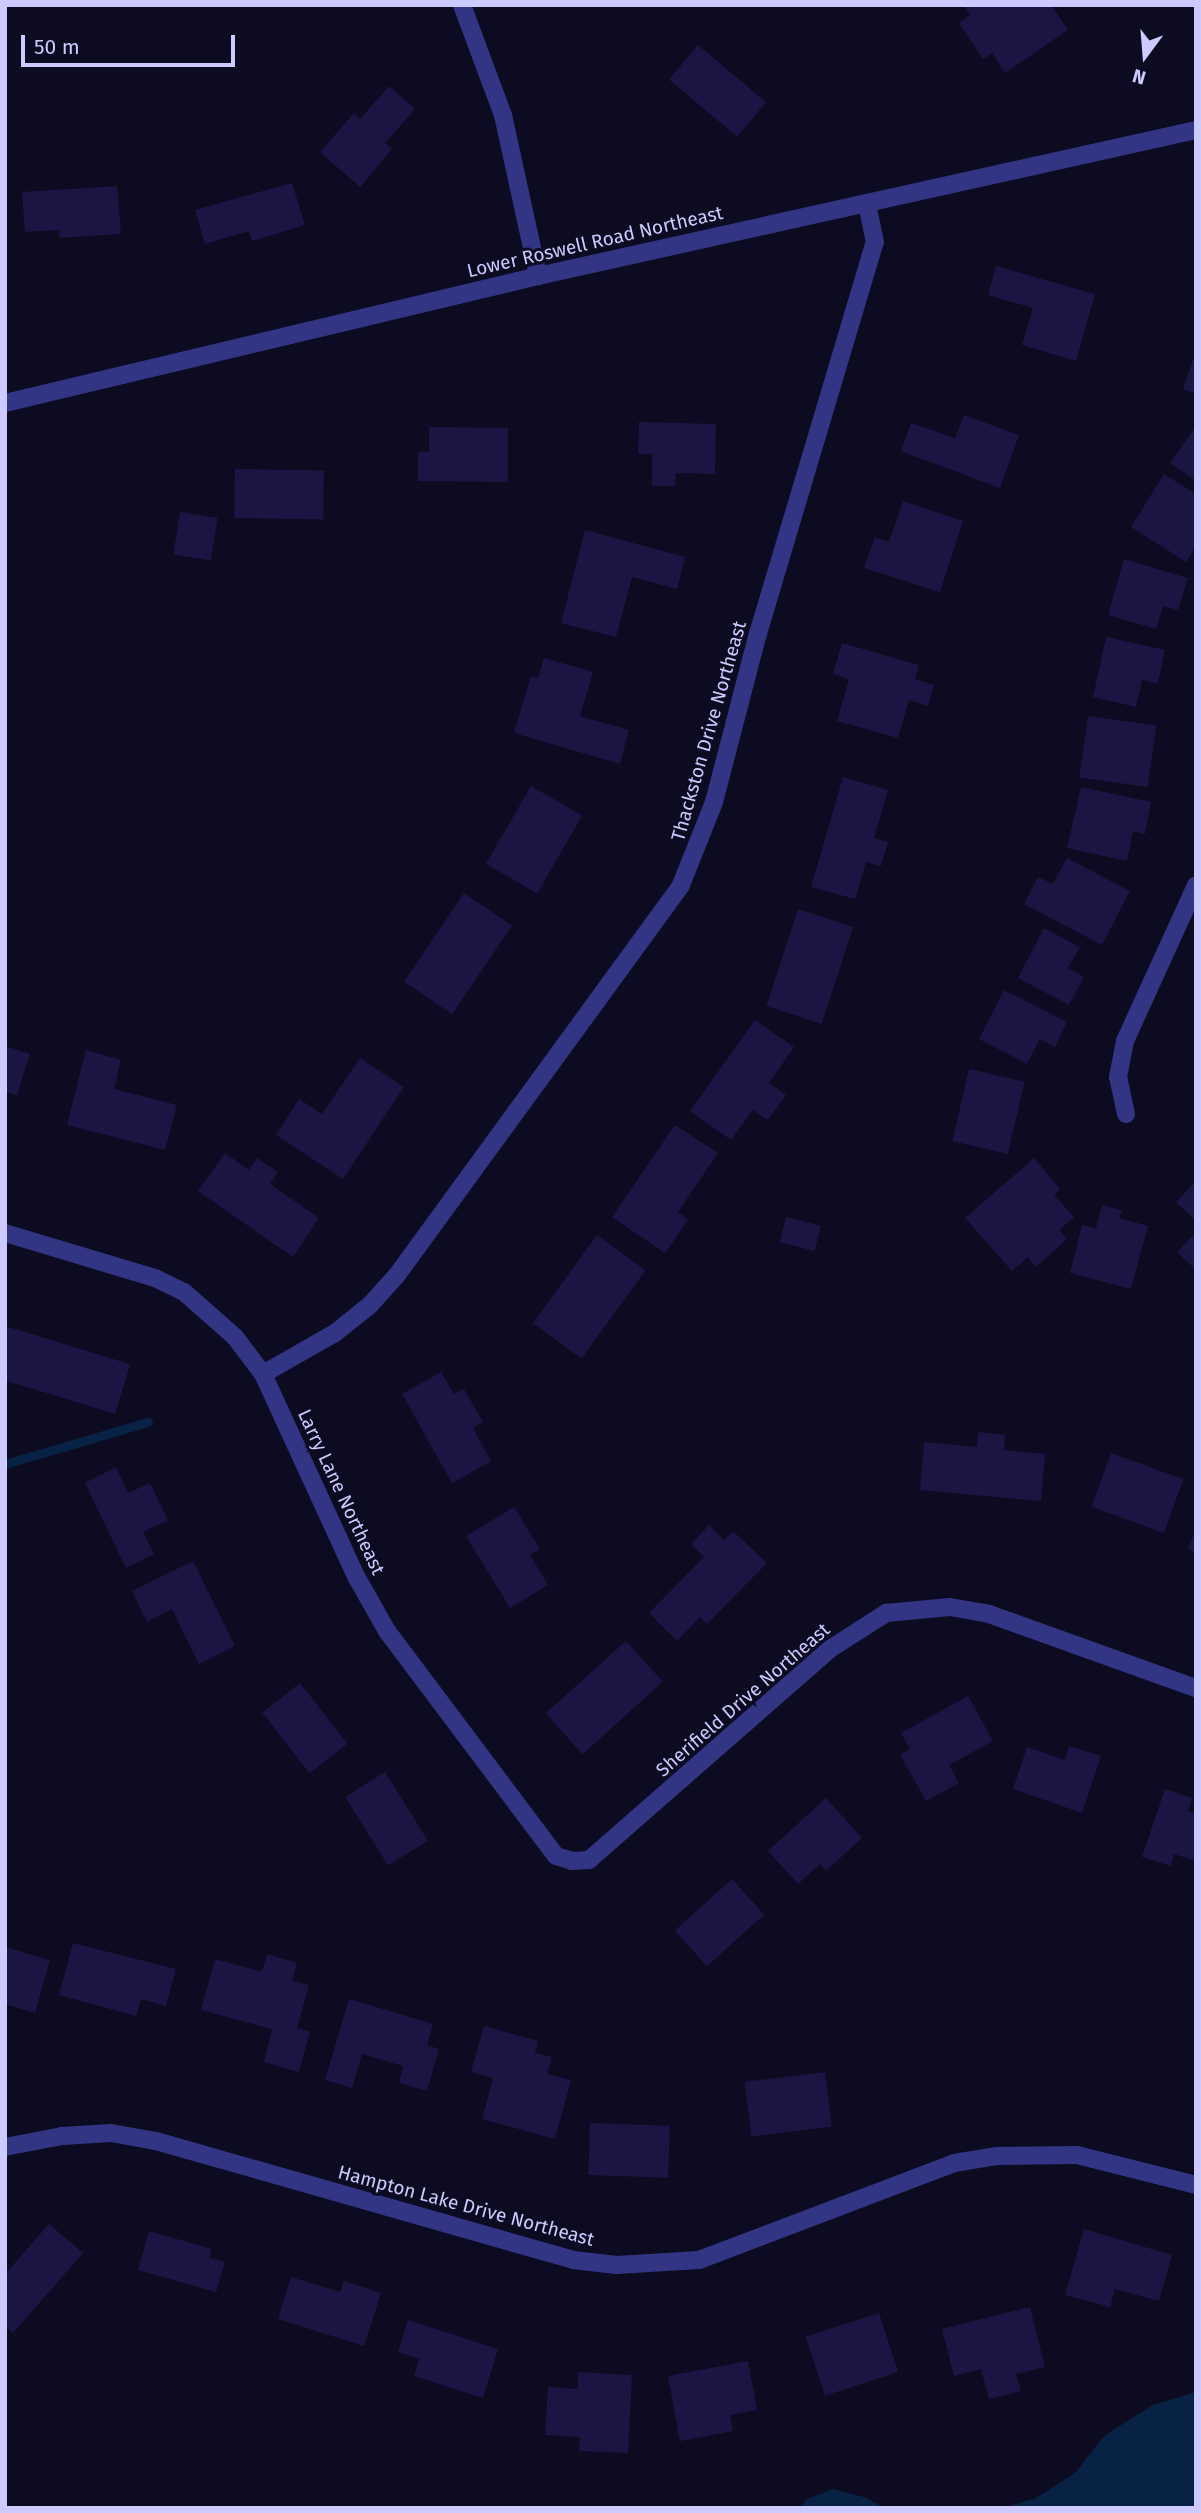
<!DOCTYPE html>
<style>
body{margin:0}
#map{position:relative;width:1201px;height:2513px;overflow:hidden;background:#0d0b21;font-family:"Fira Sans",sans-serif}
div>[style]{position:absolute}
.water>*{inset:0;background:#072244}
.stream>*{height:9px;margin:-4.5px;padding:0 4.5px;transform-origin:4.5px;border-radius:4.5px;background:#072244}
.building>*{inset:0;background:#1b1543;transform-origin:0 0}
.minor>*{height:18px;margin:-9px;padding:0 9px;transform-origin:9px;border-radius:9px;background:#323584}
.tertiary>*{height:18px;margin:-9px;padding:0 9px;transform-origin:9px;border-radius:9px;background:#323584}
span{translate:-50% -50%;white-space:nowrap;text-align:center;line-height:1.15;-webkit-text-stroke:6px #0d0b21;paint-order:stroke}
.street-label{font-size:19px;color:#cdcaff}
.frame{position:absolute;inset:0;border:7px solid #cdcaff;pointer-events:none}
.north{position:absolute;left:1110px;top:21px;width:70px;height:70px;-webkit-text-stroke:5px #0d0b21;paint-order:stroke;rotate:196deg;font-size:19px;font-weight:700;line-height:28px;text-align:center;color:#cdcaff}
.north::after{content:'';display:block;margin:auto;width:24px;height:32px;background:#cdcaff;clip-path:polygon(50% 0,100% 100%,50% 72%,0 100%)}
.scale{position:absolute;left:21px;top:35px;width:214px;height:32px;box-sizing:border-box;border:4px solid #cdcaff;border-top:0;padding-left:9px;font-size:21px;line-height:24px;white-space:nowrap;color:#cdcaff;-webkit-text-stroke:5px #0d0b21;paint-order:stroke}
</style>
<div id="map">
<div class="water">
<i style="clip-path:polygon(1196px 2392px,1196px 2508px,1002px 2508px,1036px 2498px,1075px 2473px,1104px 2436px,1153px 2405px)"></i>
<i style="clip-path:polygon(832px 2489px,864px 2497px,884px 2508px,801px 2508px,806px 2500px)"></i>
</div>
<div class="stream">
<i style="left:5px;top:1464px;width:149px;rotate:-16.4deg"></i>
</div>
<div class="building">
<i style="clip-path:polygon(964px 5px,1051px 5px,1068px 30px,1005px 73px,992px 53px,983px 59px,959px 23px,970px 15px)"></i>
<i style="left:698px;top:45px;width:89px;height:45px;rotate:40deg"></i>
<i style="clip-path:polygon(389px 86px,415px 109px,385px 143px,392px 149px,360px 187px,320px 152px,354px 113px,360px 119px)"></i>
<i style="clip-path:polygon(292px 183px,305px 225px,252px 241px,249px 231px,205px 244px,195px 210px)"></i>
<i style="clip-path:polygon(117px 186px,121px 234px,59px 238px,59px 230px,25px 232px,22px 192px)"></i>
<i style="clip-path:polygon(996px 266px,1095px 294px,1076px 361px,1022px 345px,1033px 308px,988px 295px)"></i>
<i style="clip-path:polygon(1195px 354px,1196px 354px,1196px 394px,1183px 389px)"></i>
<i style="clip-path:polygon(964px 415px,1019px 435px,1000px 488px,901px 451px,911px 423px,955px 438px)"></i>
<i style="clip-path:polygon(639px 422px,716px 424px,715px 474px,676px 473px,675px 486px,652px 486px,652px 454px,638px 454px)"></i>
<i style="clip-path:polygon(1196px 426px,1196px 481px,1170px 463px)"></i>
<i style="clip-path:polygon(429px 427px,508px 428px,508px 482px,418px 481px,418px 452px,429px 452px)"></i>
<i style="left:235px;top:469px;width:89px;height:49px;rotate:1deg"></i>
<i style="clip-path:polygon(1164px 474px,1196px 494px,1196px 546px,1186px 562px,1131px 527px)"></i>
<i style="clip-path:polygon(903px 501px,963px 521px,940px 592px,864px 568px,875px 537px,889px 542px)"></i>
<i style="left:180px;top:512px;width:38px;height:43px;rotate:9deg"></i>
<i style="clip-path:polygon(585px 530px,685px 557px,677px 589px,632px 577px,616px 637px,561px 623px)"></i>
<i style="clip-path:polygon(1124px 559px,1188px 578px,1178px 610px,1163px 606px,1156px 629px,1108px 615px)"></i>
<i style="clip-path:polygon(1106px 637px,1165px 650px,1158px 683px,1142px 680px,1136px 707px,1093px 697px)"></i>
<i style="clip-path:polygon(842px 643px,919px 665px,915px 679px,934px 685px,928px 706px,909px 700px,898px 738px,837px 721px,849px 679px,833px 674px)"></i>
<i style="clip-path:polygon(544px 658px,593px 672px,580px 716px,629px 730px,620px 764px,514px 733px,531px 676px,538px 678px)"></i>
<i style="left:1088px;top:716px;width:69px;height:62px;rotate:8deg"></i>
<i style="clip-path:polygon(843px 777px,888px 790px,874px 838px,888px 842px,881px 866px,866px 862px,855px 899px,811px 887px)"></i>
<i style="left:531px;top:786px;width:59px;height:90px;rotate:30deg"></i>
<i style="clip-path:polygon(1081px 787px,1151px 802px,1145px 834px,1133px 831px,1127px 861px,1067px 848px)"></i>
<i style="clip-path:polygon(1067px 858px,1130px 891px,1102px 945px,1024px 904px,1038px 877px,1053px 884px)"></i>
<i style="left:464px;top:893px;width:58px;height:107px;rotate:34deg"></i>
<i style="left:798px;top:909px;width:58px;height:102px;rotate:18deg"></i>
<i style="clip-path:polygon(1044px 928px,1080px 947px,1068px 968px,1084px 977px,1069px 1005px,1018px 978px)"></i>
<i style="clip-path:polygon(1004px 990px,1067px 1022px,1055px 1047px,1040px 1039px,1027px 1064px,979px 1039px)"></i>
<i style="clip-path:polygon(755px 1020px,794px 1047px,769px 1083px,786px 1095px,768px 1120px,753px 1110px,731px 1140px,690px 1111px)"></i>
<i style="clip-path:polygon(5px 1046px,30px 1054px,17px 1095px,5px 1092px)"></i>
<i style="clip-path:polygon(86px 1050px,121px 1060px,114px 1089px,177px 1105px,165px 1150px,67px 1125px)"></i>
<i style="clip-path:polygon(360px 1058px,404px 1087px,343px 1179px,276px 1135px,299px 1099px,322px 1114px)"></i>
<i style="left:969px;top:1069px;width:57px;height:74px;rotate:13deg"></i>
<i style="clip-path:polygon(675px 1125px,718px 1153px,678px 1212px,688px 1220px,665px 1253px,612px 1217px)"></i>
<i style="clip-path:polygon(225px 1153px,249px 1170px,257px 1158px,278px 1172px,270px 1184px,319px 1218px,293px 1257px,198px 1191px)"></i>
<i style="clip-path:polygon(1034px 1158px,1060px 1189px,1054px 1195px,1074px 1217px,1059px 1230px,1067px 1239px,1036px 1267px,1028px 1257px,1012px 1271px,965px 1218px)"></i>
<i style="clip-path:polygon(1196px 1181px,1196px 1221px,1176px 1202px)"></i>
<i style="clip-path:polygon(1102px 1205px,1122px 1210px,1119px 1218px,1148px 1226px,1131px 1289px,1070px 1273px,1082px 1225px,1096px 1228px)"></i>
<i style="left:786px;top:1217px;width:36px;height:26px;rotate:14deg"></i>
<i style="clip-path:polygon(1196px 1232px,1196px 1270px,1177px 1252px)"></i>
<i style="left:597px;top:1235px;width:60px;height:109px;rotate:36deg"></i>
<i style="left:5px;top:1326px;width:131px;height:52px;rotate:17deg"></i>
<i style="clip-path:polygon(441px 1372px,454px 1394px,464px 1389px,483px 1422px,473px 1428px,491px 1461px,452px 1483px,402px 1394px)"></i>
<i style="clip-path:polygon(978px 1432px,1005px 1435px,1004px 1450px,1045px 1454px,1041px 1501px,920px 1490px,924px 1442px,977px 1447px)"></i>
<i style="left:1111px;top:1453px;width:77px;height:57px;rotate:20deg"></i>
<i style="clip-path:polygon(116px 1467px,128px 1493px,150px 1483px,168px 1520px,143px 1532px,154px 1554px,126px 1568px,85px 1483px)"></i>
<i style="clip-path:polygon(514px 1507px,540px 1549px,530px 1555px,548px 1585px,510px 1608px,466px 1536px)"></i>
<i style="clip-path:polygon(709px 1525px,724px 1540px,733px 1531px,767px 1563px,707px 1624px,700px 1617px,677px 1641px,649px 1613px,704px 1557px,691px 1544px)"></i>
<i style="clip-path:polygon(1196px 1530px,1196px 1553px,1188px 1549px)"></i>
<i style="clip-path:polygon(193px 1561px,235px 1646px,199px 1664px,172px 1609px,147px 1622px,132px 1591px)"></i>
<i style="left:626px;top:1641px;width:55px;height:108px;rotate:48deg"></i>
<i style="left:300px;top:1683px;width:77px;height:48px;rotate:52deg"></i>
<i style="clip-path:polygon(968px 1696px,993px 1741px,949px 1765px,959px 1783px,926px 1801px,900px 1754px,910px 1749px,901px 1733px)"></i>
<i style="clip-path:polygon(1069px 1746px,1101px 1756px,1082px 1813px,1013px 1789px,1027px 1747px,1065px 1760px)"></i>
<i style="left:385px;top:1772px;width:81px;height:47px;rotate:58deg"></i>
<i style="clip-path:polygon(1165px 1789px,1192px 1798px,1188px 1811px,1196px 1814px,1196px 1861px,1174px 1854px,1171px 1866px,1142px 1857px)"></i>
<i style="clip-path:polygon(826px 1798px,862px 1838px,826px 1871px,820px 1864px,798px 1884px,768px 1851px)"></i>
<i style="left:732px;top:1879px;width:48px;height:77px;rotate:48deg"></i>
<i style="clip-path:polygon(73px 1943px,176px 1969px,166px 2006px,141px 1999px,136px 2016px,59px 1995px)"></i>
<i style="clip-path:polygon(5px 1947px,50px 1960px,35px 2013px,5px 2004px)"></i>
<i style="clip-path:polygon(267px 1954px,297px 1963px,292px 1981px,309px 1985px,297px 2028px,310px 2032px,299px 2072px,264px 2062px,272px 2029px,201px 2010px,215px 1959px,262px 1972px)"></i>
<i style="clip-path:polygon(349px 1999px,433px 2024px,427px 2045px,439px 2049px,427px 2091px,399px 2083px,403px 2066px,362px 2054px,352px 2088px,325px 2080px)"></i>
<i style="clip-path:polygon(484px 2026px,538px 2041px,535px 2053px,552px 2057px,547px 2074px,571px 2080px,555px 2139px,482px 2119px,493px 2078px,471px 2072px)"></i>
<i style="left:825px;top:2072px;width:55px;height:81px;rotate:83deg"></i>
<i style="left:590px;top:2123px;width:80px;height:52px;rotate:2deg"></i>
<i style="clip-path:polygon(49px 2224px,83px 2253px,13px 2333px,5px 2326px,5px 2274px)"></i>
<i style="clip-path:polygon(1084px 2229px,1172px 2255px,1159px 2301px,1115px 2289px,1110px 2307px,1065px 2295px)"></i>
<i style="clip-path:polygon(149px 2231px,212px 2249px,209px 2258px,225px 2262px,216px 2292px,138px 2270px)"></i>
<i style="clip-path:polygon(291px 2277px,340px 2292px,344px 2281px,381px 2293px,364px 2346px,278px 2319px)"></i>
<i style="clip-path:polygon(1030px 2307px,1045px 2367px,1016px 2374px,1021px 2391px,989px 2399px,981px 2369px,954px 2376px,942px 2329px)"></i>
<i style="left:879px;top:2313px;width:62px;height:77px;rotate:72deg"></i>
<i style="clip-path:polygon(408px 2320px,498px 2349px,483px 2398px,414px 2376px,419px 2359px,398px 2352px)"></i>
<i style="clip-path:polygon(748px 2361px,757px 2410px,730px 2415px,733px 2431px,680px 2441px,668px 2376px)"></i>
<i style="clip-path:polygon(578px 2372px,632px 2375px,628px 2453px,579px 2451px,580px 2437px,545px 2435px,548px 2387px,578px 2389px)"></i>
</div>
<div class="minor">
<i style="left:462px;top:5px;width:117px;rotate:69.6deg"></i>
<i style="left:503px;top:115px;width:165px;rotate:77.7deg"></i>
<i style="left:1126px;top:1114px;width:38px;rotate:-102deg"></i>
<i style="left:1118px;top:1077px;width:37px;rotate:-79deg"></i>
<i style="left:1125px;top:1041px;width:171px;rotate:-65.5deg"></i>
<i style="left:5px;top:1233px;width:157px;rotate:16.7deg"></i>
<i style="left:155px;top:1278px;width:32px;rotate:26deg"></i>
<i style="left:184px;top:1292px;width:68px;rotate:41.4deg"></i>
<i style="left:235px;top:1337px;width:46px;rotate:52.9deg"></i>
<i style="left:263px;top:1374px;width:225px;rotate:65.3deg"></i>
<i style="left:357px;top:1578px;width:61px;rotate:60.5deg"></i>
<i style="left:387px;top:1631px;width:281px;rotate:53.1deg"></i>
<i style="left:556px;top:1856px;width:17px;rotate:17deg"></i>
<i style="left:572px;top:1861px;width:17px;rotate:-3deg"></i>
<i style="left:589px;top:1860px;width:320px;rotate:-41.2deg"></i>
<i style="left:830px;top:1649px;width:67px;rotate:-32.7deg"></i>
<i style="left:886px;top:1613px;width:64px;rotate:-5.4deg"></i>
<i style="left:950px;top:1607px;width:40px;rotate:10deg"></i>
<i style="left:989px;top:1614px;width:220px;rotate:19.7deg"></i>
<i style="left:263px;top:1374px;width:83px;rotate:-29.7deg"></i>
<i style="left:335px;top:1333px;width:45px;rotate:-38.7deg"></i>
<i style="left:370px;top:1305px;width:40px;rotate:-48deg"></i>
<i style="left:397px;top:1275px;width:482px;rotate:-53.9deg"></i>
<i style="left:681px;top:885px;width:89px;rotate:-68.3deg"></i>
<i style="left:714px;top:802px;width:171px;rotate:-75.4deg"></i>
<i style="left:757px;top:637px;width:412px;rotate:-73.4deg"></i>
<i style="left:875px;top:242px;width:40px;rotate:-102deg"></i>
<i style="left:5px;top:2147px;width:58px;rotate:-10.9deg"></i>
<i style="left:62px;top:2136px;width:49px;rotate:-3.5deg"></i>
<i style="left:111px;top:2133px;width:46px;rotate:10.1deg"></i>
<i style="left:156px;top:2141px;width:434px;rotate:15.9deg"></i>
<i style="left:573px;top:2260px;width:44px;rotate:6.5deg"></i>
<i style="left:617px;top:2265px;width:82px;rotate:-3.5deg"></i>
<i style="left:699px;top:2260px;width:273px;rotate:-20.8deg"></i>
<i style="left:954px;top:2163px;width:44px;rotate:-9.2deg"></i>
<i style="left:997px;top:2156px;width:80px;rotate:-0.7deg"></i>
<i style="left:1077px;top:2155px;width:123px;rotate:14.1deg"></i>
</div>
<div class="tertiary">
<i style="left:5px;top:403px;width:548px;rotate:-13.4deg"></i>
<i style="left:538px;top:276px;width:674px;rotate:-12.51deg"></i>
</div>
<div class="street-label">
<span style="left:595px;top:242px;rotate:-13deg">Lower Roswell Road Northeast</span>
<span style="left:709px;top:731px;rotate:-74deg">Thackston Drive Northeast</span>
<span style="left:341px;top:1492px;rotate:65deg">Larry Lane Northeast</span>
<span style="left:743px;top:1700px;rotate:-41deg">Sherifield Drive Northeast</span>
<span style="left:466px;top:2206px;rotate:15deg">Hampton Lake Drive Northeast</span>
</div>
<div class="frame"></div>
<div class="north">N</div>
<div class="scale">50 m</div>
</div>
